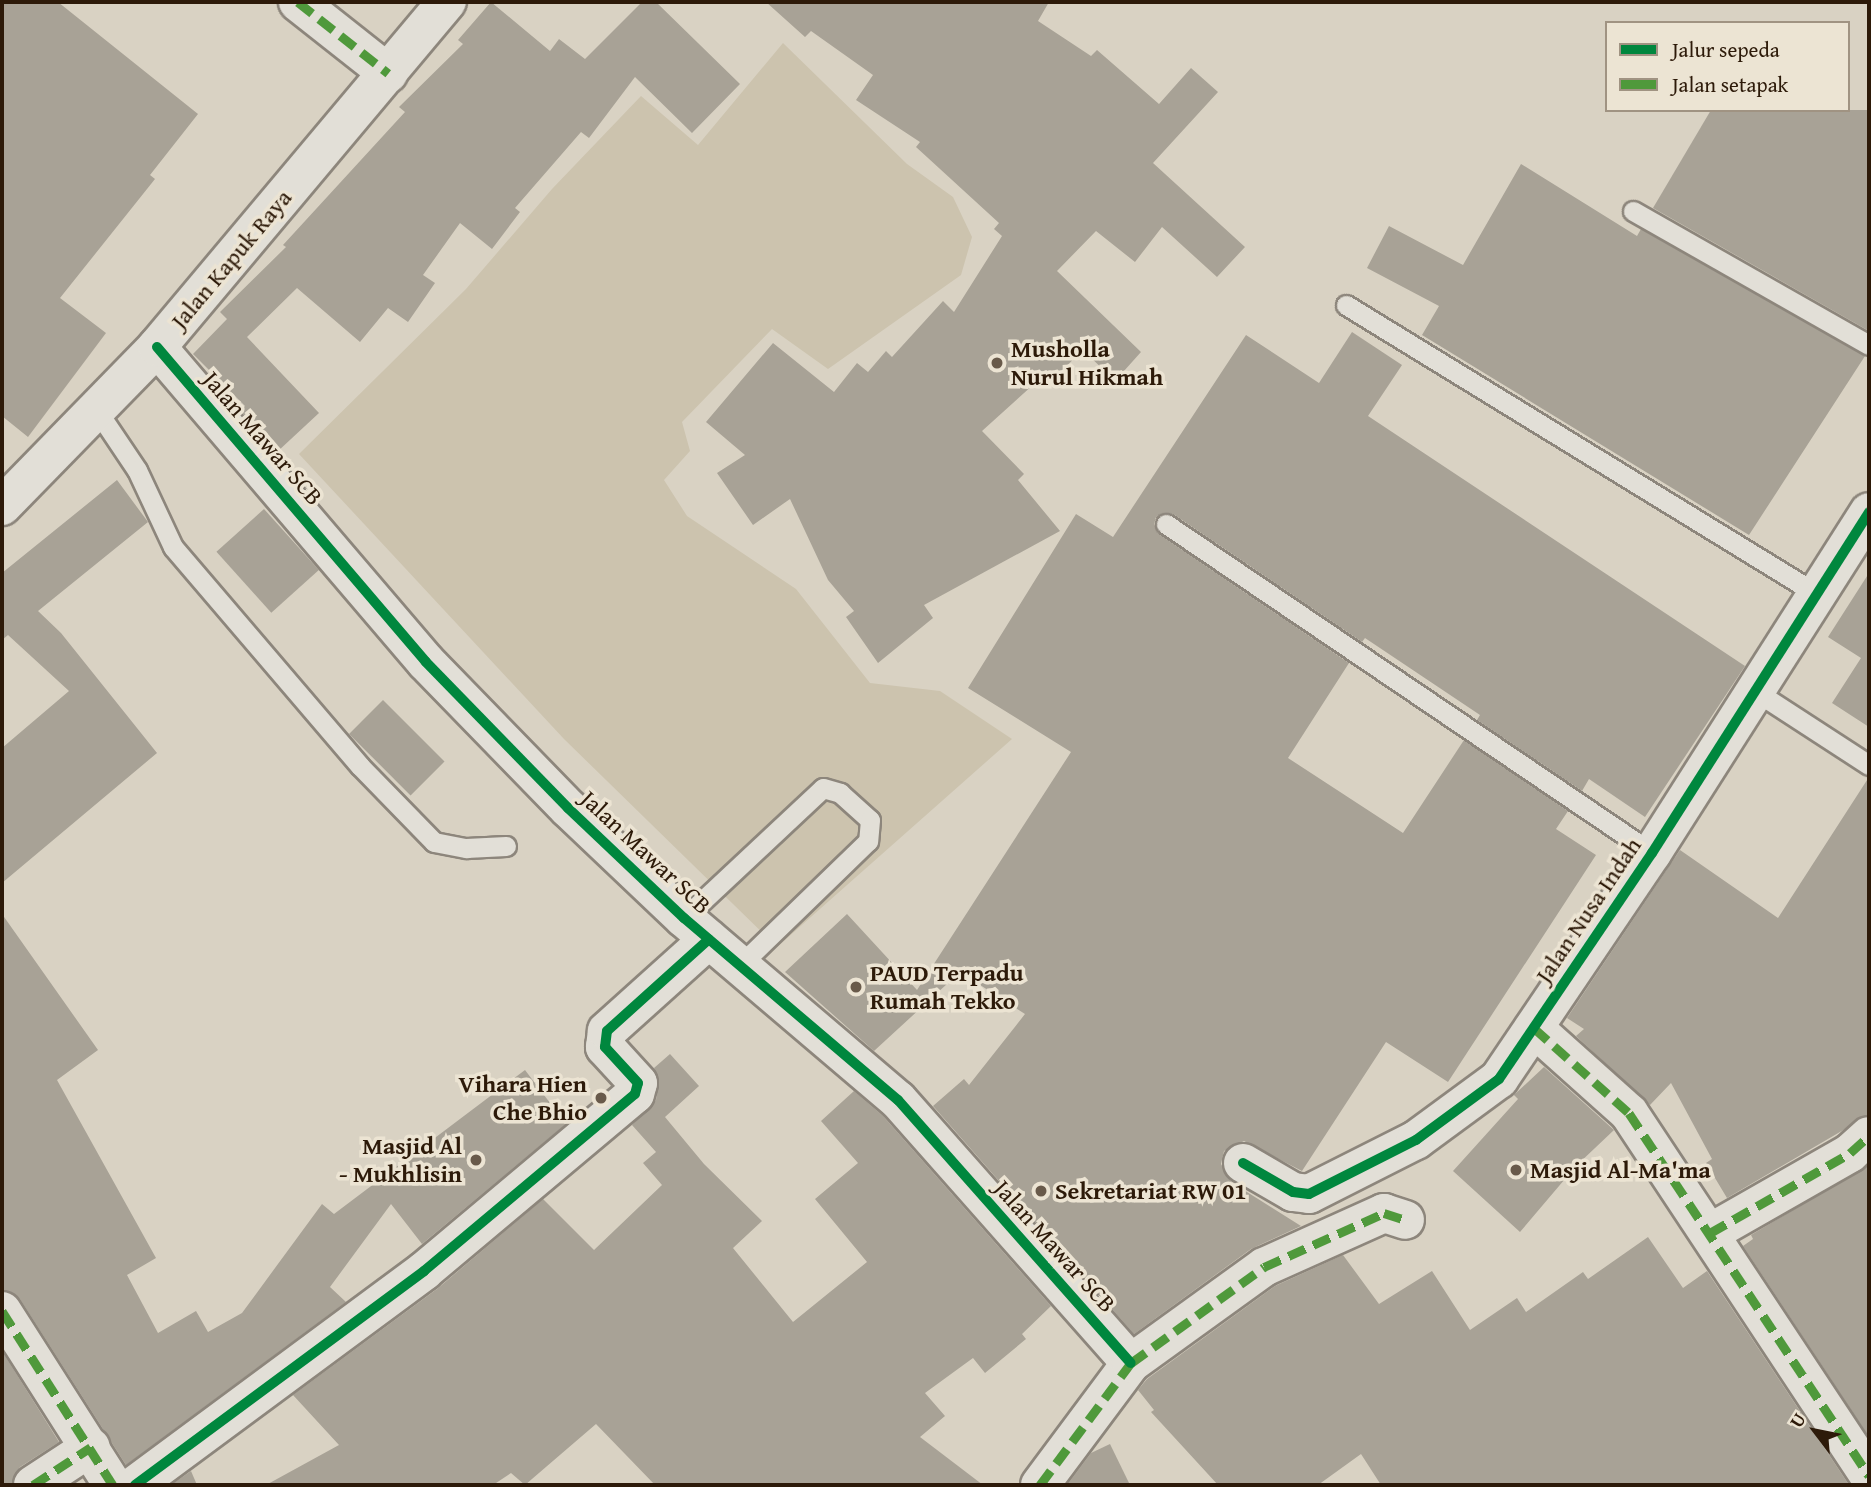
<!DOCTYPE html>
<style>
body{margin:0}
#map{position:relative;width:1871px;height:1487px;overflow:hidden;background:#d9d2c3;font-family:"Gentium Book Plus",serif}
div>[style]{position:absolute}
.green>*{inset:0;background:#ccc3ae}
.building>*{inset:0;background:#a8a296;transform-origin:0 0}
.roads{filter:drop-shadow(2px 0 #8d867c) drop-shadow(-2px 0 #8d867c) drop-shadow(0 2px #8d867c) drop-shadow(0 -2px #8d867c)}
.service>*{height:19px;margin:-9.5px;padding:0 9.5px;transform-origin:9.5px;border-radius:9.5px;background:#e2dfd7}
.minor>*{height:38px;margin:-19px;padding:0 19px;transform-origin:19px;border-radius:19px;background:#e2dfd7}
.secondary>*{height:38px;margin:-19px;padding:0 19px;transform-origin:19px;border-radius:19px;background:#e2dfd7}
.quiet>*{height:9px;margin-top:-4.5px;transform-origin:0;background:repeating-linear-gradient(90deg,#4f993b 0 18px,transparent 0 27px)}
.cycleway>*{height:10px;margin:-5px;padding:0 5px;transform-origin:5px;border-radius:5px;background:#00873e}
.dots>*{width:19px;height:19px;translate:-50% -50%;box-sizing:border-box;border:4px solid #ece4d3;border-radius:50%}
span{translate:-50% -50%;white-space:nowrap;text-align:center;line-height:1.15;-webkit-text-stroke:7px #ece4d3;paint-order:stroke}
.street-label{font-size:24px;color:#2d1a09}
.poi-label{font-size:24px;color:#2d1a09;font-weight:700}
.left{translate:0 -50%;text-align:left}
.right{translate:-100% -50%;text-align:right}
.frame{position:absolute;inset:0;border:4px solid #2d1a09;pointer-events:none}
.legend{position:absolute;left:1605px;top:21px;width:245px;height:91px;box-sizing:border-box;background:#ece4d3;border:2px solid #a09382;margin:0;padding:9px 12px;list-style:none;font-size:21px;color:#2d1a09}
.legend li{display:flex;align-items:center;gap:14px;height:35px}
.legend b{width:35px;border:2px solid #a09382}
.north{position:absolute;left:1780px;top:1396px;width:70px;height:70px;-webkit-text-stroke:5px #ece4d3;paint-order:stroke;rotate:302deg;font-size:19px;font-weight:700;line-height:28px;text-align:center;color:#2d1a09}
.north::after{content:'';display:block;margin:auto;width:24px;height:32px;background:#2d1a09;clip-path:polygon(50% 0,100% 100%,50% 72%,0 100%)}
</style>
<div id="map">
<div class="green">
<i style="clip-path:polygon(783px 43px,907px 164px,953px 197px,972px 237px,961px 275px,828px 369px,772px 329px,682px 422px,690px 451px,664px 480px,687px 516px,796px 589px,870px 683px,940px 691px,1012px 739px,777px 947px,564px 739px,299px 454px,466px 289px,552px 189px,641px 96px,698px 145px)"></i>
</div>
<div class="building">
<i style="clip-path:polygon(2px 2px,58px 2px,198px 114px,150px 175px,155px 179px,60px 298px,106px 333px,28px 437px,2px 416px)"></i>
<i style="clip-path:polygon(491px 2px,550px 51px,559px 39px,585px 59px,642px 2px,656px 2px,740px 84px,692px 133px,635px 77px,589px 138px,581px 132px,515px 208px,520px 212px,492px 249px,460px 223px,423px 275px,435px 283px,408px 322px,388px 308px,360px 342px,297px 288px,247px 337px,319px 413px,277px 452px,240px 411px,245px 406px,193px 354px,227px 319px,220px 312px,286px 247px,283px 245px,405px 112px,399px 107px,463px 44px,458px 40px)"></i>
<i style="clip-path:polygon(766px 2px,1049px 2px,1038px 21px,1091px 56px,1097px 50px,1159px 104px,1191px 68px,1218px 92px,1153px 163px,1245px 247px,1217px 277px,1162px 227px,1135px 262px,1096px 231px,1057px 271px,1141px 352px,1115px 381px,1083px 350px,1051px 381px,1044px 375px,982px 431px,1024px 474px,1018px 480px,1060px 531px,924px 605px,933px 618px,878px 663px,846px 617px,854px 611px,828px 580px,790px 499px,753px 525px,717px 473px,745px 455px,706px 422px,773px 343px,834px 392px,857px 363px,868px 372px,886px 351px,892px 357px,943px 301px,954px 312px,1002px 236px,994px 229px,999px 223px,916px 147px,920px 142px,856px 100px,873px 75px,811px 31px,805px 37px)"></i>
<i style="clip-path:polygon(1711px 110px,1869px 110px,1869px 331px,1653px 208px)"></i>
<i style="clip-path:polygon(1521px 164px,1637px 236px,1641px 229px,1865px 356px,1749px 535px,1422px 335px,1439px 306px,1367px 268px,1389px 226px,1463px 265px)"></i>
<i style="clip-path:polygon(1352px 332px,1402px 365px,1368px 416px,1745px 666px,1645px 817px,1589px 779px,1582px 791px,1477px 720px,1480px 715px,1365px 638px,1362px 642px,1173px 514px,1156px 517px,1154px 524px,1159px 534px,1349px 663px,1288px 758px,1403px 833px,1464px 740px,1568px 811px,1556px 829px,1596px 855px,1448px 1082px,1386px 1042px,1302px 1171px,1244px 1141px,1224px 1151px,1221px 1164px,1231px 1182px,1301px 1226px,1251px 1249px,1134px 1334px,933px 1106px,964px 1079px,969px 1085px,1025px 1014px,960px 972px,874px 1051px,785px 972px,847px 914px,917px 990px,1071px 752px,968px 688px,1076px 514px,1113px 537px,1246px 335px,1319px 383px)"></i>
<i style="clip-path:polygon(117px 480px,148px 522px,38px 611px,61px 633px,157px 753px,2px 883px,2px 748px,69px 691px,8px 635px,2px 640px,2px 573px)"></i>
<i style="left:264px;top:509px;width:82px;height:64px;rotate:48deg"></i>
<i style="clip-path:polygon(1869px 573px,1869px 727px,1832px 703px,1861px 658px,1828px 637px)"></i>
<i style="left:383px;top:700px;width:87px;height:48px;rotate:45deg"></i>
<i style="clip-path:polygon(1869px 777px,1869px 1115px,1727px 1198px,1706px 1163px,1712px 1159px,1671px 1083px,1650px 1105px,1576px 1036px,1584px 1029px,1567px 1018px,1680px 850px,1778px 918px)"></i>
<i style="clip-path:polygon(2px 914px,98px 1050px,57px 1080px,156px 1258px,127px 1275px,158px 1333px,196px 1311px,208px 1332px,242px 1313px,322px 1204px,334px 1214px,525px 1070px,566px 1124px,422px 1244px,391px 1204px,330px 1287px,346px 1302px,126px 1465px,20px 1299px,2px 1289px)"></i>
<i style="clip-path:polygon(670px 1054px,699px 1086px,665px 1117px,704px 1164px,762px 1221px,733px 1248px,793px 1322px,867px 1262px,815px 1199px,858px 1163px,821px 1121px,854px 1091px,883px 1116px,1051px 1306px,1022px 1334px,1026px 1339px,985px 1373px,973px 1358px,925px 1393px,945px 1416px,920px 1437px,983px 1485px,655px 1485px,596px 1424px,525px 1485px,511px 1473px,493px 1485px,266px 1485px,339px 1445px,293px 1395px,437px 1289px,543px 1199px,594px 1250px,662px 1185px,643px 1163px,656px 1152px,632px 1125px,656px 1100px,659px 1079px,654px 1068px)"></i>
<i style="clip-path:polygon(1544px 1067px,1614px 1130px,1576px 1166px,1520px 1232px,1453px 1171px,1518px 1099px,1514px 1095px)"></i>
<i style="clip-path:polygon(1869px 1165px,1869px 1437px,1743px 1246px,1753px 1239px,1751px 1235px)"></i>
<i style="clip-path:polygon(1648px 1237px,1683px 1288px,1707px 1271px,1849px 1485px,1381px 1485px,1361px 1454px,1318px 1485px,1218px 1485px,1151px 1412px,1154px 1410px,1138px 1390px,1147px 1379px,1275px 1286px,1343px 1255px,1379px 1304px,1432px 1271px,1470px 1330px,1517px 1298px,1526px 1312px,1583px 1272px,1588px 1279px)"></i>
<i style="clip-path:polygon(2px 1351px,59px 1442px,20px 1467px,11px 1485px,2px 1485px)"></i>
<i style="clip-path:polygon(1110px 1444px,1130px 1485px,1067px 1485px,1091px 1453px)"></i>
<i style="clip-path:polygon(191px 1471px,197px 1485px,171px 1485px)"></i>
</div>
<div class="roads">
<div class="service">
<i style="left:1633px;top:211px;width:271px;rotate:29.6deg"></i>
<i style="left:1346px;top:305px;width:553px;rotate:31.53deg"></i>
<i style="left:96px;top:409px;width:73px;rotate:56.1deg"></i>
<i style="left:137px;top:470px;width:85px;rotate:64.9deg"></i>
<i style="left:173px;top:547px;width:288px;rotate:49.5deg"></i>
<i style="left:360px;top:766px;width:106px;rotate:45.8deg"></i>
<i style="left:434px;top:842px;width:33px;rotate:11deg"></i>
<i style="left:466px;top:848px;width:40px;rotate:-2.9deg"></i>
<i style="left:1166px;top:524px;width:587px;rotate:34.1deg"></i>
<i style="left:1755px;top:691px;width:136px;rotate:33deg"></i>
<i style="left:684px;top:918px;width:190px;rotate:-43.1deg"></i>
<i style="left:823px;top:788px;width:18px;rotate:16deg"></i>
<i style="left:840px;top:793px;width:40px;rotate:42deg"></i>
<i style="left:870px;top:820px;width:21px;rotate:95deg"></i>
<i style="left:868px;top:841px;width:178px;rotate:135.9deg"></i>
</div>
<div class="minor">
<i style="left:298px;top:2px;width:115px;rotate:38.3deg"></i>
<i style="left:157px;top:347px;width:414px;rotate:49.5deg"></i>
<i style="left:426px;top:662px;width:204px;rotate:45.8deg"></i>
<i style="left:568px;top:808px;width:160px;rotate:43.5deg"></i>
<i style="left:684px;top:918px;width:281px;rotate:40.4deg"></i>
<i style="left:898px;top:1100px;width:351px;rotate:48.5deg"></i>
<i style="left:1534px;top:1028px;width:127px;rotate:41.8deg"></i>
<i style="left:1629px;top:1113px;width:435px;rotate:56.5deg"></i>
<i style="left:1243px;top:1163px;width:58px;rotate:30.1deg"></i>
<i style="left:1293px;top:1192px;width:16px;rotate:7deg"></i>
<i style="left:1309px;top:1194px;width:120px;rotate:-26.8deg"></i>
<i style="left:1416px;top:1140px;width:103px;rotate:-36.3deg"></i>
<i style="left:1499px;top:1079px;width:273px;rotate:-55.9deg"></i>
<i style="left:1652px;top:853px;width:404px;rotate:-57.5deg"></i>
<i style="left:1710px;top:1233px;width:161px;rotate:-29.7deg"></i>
<i style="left:1850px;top:1153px;width:25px;rotate:-42deg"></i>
<i style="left:2px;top:1311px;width:206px;rotate:57.5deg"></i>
<i style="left:33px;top:1485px;width:69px;rotate:-33.2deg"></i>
<i style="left:135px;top:1485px;width:360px;rotate:-36.5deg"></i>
<i style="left:424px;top:1271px;width:275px;rotate:-40deg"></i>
<i style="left:635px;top:1094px;width:11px;rotate:-75deg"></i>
<i style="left:638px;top:1083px;width:49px;rotate:-132.5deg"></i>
<i style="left:605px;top:1047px;width:16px;rotate:-83deg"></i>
<i style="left:607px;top:1031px;width:137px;rotate:-42deg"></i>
<i style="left:1040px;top:1485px;width:152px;rotate:-53.3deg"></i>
<i style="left:1131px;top:1363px;width:164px;rotate:-35.8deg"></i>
<i style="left:1264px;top:1267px;width:132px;rotate:-24.2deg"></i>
<i style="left:1384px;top:1213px;width:22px;rotate:18deg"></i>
</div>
<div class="secondary">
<i style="left:2px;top:506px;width:222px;rotate:-45.7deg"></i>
<i style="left:157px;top:347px;width:451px;rotate:-50deg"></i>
</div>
</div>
<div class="quiet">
<i style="left:298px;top:2px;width:115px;rotate:38.3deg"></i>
<i style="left:1534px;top:1028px;width:127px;rotate:41.8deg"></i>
<i style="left:1629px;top:1113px;width:435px;rotate:56.5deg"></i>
<i style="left:1710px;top:1233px;width:161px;rotate:-29.7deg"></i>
<i style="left:1850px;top:1153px;width:25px;rotate:-42deg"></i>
<i style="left:2px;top:1311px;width:206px;rotate:57.5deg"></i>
<i style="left:33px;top:1485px;width:69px;rotate:-33.2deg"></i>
<i style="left:1040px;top:1485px;width:152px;rotate:-53.3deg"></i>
<i style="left:1131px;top:1363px;width:164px;rotate:-35.8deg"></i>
<i style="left:1264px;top:1267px;width:132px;rotate:-24.2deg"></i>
<i style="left:1384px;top:1213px;width:22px;rotate:18deg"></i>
</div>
<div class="cycleway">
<i style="left:157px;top:347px;width:414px;rotate:49.5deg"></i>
<i style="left:426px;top:662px;width:204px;rotate:45.8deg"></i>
<i style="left:568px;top:808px;width:160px;rotate:43.5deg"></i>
<i style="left:684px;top:918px;width:281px;rotate:40.4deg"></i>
<i style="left:898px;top:1100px;width:351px;rotate:48.5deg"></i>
<i style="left:1243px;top:1163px;width:58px;rotate:30.1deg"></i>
<i style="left:1293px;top:1192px;width:16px;rotate:7deg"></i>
<i style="left:1309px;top:1194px;width:120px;rotate:-26.8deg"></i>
<i style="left:1416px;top:1140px;width:103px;rotate:-36.3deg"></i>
<i style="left:1499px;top:1079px;width:273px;rotate:-55.9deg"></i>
<i style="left:1652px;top:853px;width:404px;rotate:-57.5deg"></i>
<i style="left:135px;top:1485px;width:360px;rotate:-36.5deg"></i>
<i style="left:424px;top:1271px;width:275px;rotate:-40deg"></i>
<i style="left:635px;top:1094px;width:11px;rotate:-75deg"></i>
<i style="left:638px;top:1083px;width:49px;rotate:-132.5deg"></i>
<i style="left:605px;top:1047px;width:16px;rotate:-83deg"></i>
<i style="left:607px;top:1031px;width:137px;rotate:-42deg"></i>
</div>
<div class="dots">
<i style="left:997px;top:363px;background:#695a4a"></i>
<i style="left:856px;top:987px;background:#695a4a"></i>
<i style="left:601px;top:1098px;background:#695a4a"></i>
<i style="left:476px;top:1160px;background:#695a4a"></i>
<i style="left:1516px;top:1170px;background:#695a4a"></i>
<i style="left:1041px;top:1191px;background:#695a4a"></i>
</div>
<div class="street-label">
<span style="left:231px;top:259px;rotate:-50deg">Jalan Kapuk Raya</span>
<span style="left:263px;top:438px;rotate:49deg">Jalan Mawar SCB</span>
<span style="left:646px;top:852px;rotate:43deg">Jalan Mawar SCB</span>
<span style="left:1588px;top:910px;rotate:-56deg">Jalan Nusa Indah</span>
<span style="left:1055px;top:1246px;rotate:48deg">Jalan Mawar SCB</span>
</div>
<div class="poi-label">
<span class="left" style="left:1011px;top:363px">Musholla<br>Nurul Hikmah</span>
<span class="left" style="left:870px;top:987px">PAUD Terpadu<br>Rumah Tekko</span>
<span class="right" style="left:587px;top:1098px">Vihara Hien<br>Che Bhio</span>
<span class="right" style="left:462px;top:1160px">Masjid Al<br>- Mukhlisin</span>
<span class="left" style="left:1530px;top:1170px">Masjid Al-Ma'ma</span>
<span class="left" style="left:1055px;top:1191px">Sekretariat RW 01</span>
</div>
<div class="frame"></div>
<ul class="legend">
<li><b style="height:9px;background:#00873e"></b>Jalur sepeda</li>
<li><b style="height:9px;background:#4f993b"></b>Jalan setapak</li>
</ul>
<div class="north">U</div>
</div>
